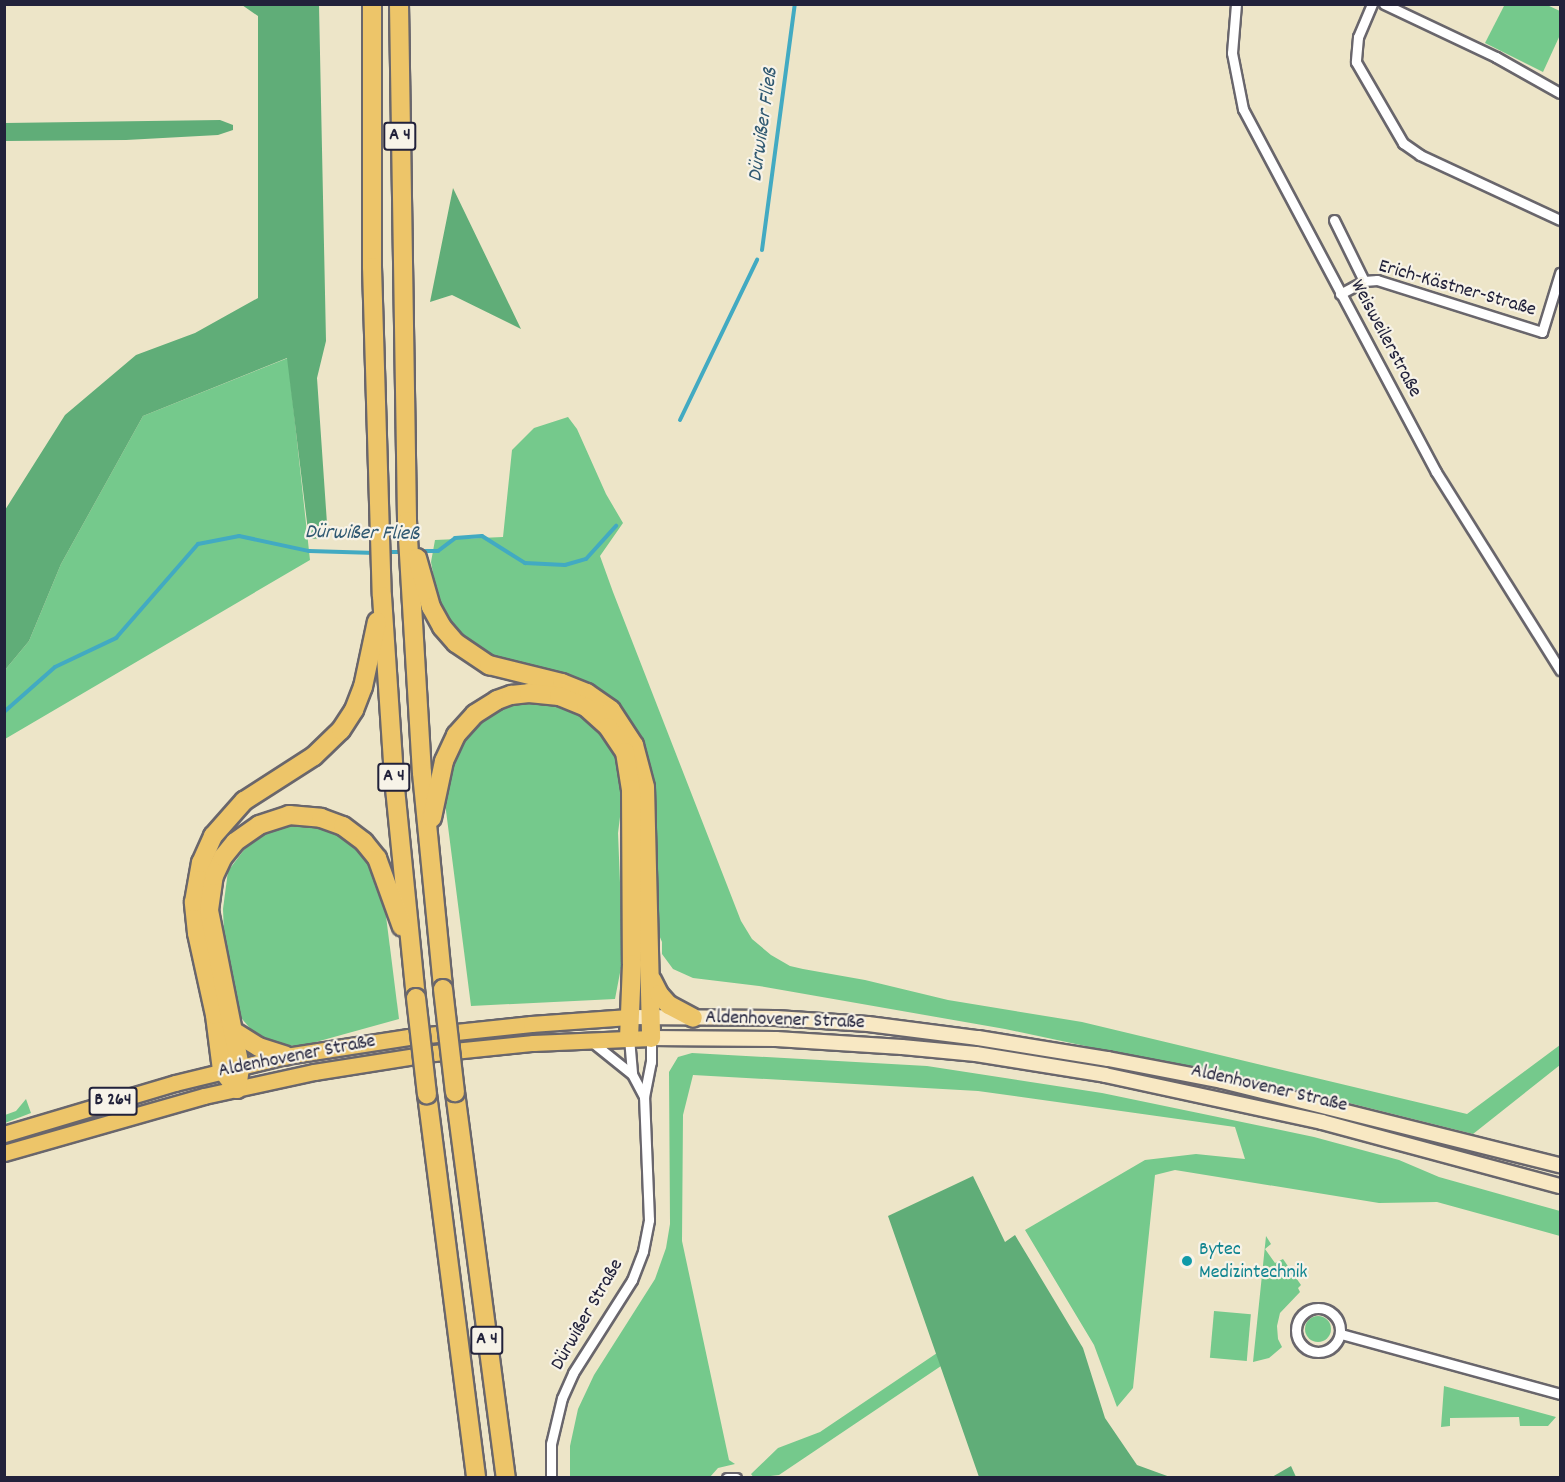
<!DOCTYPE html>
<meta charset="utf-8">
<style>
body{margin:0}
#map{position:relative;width:1565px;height:1482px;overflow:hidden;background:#ede5c8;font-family:Dekko,sans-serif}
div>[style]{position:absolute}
.green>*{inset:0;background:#75c98c;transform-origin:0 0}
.round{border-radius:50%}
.forest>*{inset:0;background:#60ad78}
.stream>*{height:4px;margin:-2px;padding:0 2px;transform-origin:2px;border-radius:2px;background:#42aac2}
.roads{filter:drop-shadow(2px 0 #69666c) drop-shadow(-2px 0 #69666c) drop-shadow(0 2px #69666c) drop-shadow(0 -2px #69666c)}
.minor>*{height:9px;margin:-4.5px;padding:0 4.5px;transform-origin:4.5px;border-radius:4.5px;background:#fff}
.minor>.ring{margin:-4.5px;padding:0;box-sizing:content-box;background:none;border:9px solid #fff;border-radius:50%}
.secondary>*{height:14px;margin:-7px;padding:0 7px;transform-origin:7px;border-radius:7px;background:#f8e8c3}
.primary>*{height:15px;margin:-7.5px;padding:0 7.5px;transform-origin:7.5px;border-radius:7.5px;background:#edc569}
.motorway>*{height:18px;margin:-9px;padding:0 9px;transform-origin:9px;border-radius:9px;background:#edc569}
.bridges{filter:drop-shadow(2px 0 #69666c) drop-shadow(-2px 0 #69666c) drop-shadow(0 2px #69666c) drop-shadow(0 -2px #69666c)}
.motorway-bridge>*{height:18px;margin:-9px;padding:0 9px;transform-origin:9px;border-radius:9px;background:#edc569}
.dots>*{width:16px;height:16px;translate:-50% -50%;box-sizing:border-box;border:3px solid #f7f3e8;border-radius:50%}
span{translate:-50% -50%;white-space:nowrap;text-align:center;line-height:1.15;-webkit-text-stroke:4.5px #f7f3e8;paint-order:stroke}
.shield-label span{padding:2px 4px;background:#f7f3e8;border:2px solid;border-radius:4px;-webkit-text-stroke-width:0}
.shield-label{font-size:18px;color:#22223b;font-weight:700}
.street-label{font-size:20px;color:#22223b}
.culture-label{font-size:20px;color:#0d838f}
.left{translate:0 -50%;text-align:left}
.water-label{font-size:21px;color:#2f5871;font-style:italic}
.frame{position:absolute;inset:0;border:6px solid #22223b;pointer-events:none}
</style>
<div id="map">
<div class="green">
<i style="clip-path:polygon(1505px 4px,1547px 5px,1560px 11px,1560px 35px,1543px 72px,1485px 43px)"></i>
<i style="clip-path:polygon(288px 358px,310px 560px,5px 739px,5px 670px,29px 641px,61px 564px,143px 416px)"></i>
<i style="clip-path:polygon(568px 417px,577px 429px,606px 494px,623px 523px,600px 556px,613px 592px,741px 921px,752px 939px,771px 955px,790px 966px,803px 969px,865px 980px,948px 1000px,1082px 1022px,1467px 1114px,1560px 1045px,1560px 1065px,1473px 1134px,1329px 1098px,1005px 1029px,759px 986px,693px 978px,673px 969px,662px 954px,662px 942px,656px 928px,610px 700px,586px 682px,498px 659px,477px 650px,443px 619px,435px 584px,431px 562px,435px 540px,503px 537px,512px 450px,534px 428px)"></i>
<i style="clip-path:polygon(523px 703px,558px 703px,594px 720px,626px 769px,618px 833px,623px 957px,615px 999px,471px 1006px,445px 803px,452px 755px,476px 723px,497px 710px)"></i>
<i style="clip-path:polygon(290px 822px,324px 824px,347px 836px,377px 874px,386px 916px,399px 1019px,305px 1045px,286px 1046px,254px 1033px,237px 1013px,225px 957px,223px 909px,228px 871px,250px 842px,275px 826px)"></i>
<i style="clip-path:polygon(692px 1053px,927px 1066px,1102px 1093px,1314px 1137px,1399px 1160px,1439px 1177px,1560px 1211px,1560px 1236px,1437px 1202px,1379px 1203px,1175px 1170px,1155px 1175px,1133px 1388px,1117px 1407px,1094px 1345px,1025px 1230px,1145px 1160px,1196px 1154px,1245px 1159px,1235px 1127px,978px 1091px,693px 1075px,683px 1115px,682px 1241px,729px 1460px,735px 1464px,718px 1468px,710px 1477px,570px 1477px,570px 1446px,578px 1409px,594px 1375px,655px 1279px,666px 1248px,670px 1224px,669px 1072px,678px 1057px)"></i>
<i style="clip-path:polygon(26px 1099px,31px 1113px,5px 1123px,5px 1115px,16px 1111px)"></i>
<i style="clip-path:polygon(1266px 1236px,1271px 1244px,1265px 1249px,1275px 1263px,1283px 1259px,1301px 1285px,1298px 1288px,1300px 1292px,1280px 1313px,1277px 1326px,1278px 1339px,1282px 1347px,1269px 1358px,1253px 1362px)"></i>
<i style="left:1214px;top:1311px;width:37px;height:47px;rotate:5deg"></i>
<i class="round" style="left:1305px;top:1316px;width:26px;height:26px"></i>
<i style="clip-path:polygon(937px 1353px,941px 1366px,779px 1475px,754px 1478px,751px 1474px,778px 1448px,820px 1432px)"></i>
<i style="clip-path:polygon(1444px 1386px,1556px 1417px,1548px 1426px,1520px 1426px,1519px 1417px,1450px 1418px,1450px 1426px,1441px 1427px)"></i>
</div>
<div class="forest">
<i style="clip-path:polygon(242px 5px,319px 5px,326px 341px,317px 378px,328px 538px,309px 539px,287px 358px,143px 416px,61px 564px,29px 641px,5px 670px,5px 510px,65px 415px,136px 355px,195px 333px,258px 298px,258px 16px)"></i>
<i style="clip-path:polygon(220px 120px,233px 125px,233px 130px,218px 135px,126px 140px,5px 141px,5px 123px)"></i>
<i style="clip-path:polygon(453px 188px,521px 329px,452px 295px,430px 302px)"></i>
<i style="clip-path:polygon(973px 1176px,1005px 1242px,1015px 1235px,1083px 1348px,1105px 1418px,1137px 1465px,1170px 1477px,979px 1477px,888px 1216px)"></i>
<i style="clip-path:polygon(1291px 1466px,1296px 1477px,1272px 1477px)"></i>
</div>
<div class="stream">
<i style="left:762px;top:250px;width:248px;rotate:-82.4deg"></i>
<i style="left:680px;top:420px;width:178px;rotate:-64.3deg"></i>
<i style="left:419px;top:551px;width:19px"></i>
<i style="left:438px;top:551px;width:21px;rotate:-37deg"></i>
<i style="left:455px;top:538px;width:27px;rotate:-4deg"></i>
<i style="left:482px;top:536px;width:51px;rotate:32.1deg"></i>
<i style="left:525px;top:563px;width:40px;rotate:2.9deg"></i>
<i style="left:565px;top:565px;width:22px;rotate:-16deg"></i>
<i style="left:586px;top:559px;width:45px;rotate:-47.7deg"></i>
<i style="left:386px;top:552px;width:17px"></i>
<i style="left:4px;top:712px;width:68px;rotate:-41.4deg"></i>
<i style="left:55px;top:667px;width:68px;rotate:-25.4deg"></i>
<i style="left:116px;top:638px;width:125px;rotate:-48.9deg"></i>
<i style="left:198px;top:544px;width:42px;rotate:-11deg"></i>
<i style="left:239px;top:536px;width:72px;rotate:12.1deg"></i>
<i style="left:309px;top:551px;width:67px;rotate:1.7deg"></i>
</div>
<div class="roads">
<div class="minor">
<i style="left:1236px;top:4px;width:49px;rotate:94.7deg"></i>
<i style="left:1232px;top:53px;width:57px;rotate:78.9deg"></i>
<i style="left:1243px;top:109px;width:411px;rotate:62deg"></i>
<i style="left:1436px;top:472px;width:234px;rotate:57.9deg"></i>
<i style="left:1372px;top:4px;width:36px;rotate:113deg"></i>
<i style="left:1358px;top:37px;width:25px;rotate:95deg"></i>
<i style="left:1356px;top:62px;width:94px;rotate:59.9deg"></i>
<i style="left:1403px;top:143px;width:21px;rotate:35deg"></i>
<i style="left:1420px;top:155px;width:154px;rotate:24.9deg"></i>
<i style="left:1384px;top:4px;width:124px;rotate:25.3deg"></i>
<i style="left:1496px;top:57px;width:73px;rotate:29.4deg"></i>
<i style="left:1334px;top:220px;width:68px;rotate:63.8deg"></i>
<i style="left:1340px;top:294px;width:27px;rotate:-28deg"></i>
<i style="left:1364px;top:281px;width:13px;rotate:-4deg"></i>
<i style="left:1377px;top:280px;width:173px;rotate:17.5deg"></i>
<i style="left:1542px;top:332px;width:62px;rotate:-73deg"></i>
<i style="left:629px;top:1038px;width:36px;rotate:85deg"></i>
<i style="left:632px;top:1074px;width:26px;rotate:62deg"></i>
<i style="left:592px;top:1042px;width:51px;rotate:38.7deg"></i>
<i class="ring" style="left:1296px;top:1308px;width:35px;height:35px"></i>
<i style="left:1341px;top:1334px;width:227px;rotate:15.3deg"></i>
<i style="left:551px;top:1478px;width:34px;rotate:-90deg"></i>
<i style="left:551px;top:1444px;width:47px;rotate:-76.6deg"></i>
<i style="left:562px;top:1398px;width:27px;rotate:-66deg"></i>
<i style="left:573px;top:1373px;width:110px;rotate:-57.6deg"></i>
<i style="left:632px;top:1280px;width:31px;rotate:-69deg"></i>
<i style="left:643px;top:1251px;width:32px;rotate:-79deg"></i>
<i style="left:649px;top:1220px;width:123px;rotate:-92.3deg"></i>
<i style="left:644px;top:1097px;width:36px;rotate:-79deg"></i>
<i style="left:651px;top:1062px;width:24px;rotate:-90deg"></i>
<i style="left:727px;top:1478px;width:9px"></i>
</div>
<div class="secondary">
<i style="left:629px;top:1017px;width:147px;rotate:0.4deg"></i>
<i style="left:776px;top:1018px;width:92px;rotate:3.7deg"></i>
<i style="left:868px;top:1024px;width:111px;rotate:7.3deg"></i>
<i style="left:978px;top:1038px;width:132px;rotate:9.2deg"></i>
<i style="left:1108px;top:1059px;width:116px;rotate:10.9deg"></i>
<i style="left:1222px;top:1081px;width:348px;rotate:14deg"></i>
<i style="left:651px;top:1038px;width:125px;rotate:0.5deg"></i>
<i style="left:776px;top:1039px;width:126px;rotate:3.6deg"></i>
<i style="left:902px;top:1047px;width:74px;rotate:5.4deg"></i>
<i style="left:976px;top:1054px;width:131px;rotate:9.2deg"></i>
<i style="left:1105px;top:1075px;width:222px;rotate:12.2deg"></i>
<i style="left:1322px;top:1122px;width:246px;rotate:15.1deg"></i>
</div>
<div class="primary">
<i style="left:4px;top:1134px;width:178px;rotate:-16.6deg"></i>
<i style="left:175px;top:1083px;width:114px;rotate:-13.7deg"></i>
<i style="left:286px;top:1056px;width:124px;rotate:-8.8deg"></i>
<i style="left:409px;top:1037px;width:123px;rotate:-6.1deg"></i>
<i style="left:531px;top:1024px;width:98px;rotate:-4.1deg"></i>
<i style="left:4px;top:1153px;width:208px;rotate:-15.9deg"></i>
<i style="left:204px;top:1096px;width:113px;rotate:-12.3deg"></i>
<i style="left:314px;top:1072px;width:121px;rotate:-9deg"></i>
<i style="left:434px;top:1053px;width:100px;rotate:-5.8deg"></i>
<i style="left:533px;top:1043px;width:118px;rotate:-2.4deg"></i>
</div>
<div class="motorway">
<i style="left:372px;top:4px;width:263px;rotate:90deg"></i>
<i style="left:372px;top:267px;width:329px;rotate:88.3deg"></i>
<i style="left:382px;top:596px;width:182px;rotate:86.2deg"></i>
<i style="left:394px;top:778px;width:221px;rotate:84.3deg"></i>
<i style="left:399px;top:4px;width:517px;rotate:89.11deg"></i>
<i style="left:407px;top:521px;width:252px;rotate:86.6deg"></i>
<i style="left:422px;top:773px;width:217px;rotate:84.4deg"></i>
<i style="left:417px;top:558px;width:51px;rotate:74.1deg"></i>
<i style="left:431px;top:607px;width:23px;rotate:61deg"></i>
<i style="left:442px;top:627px;width:21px;rotate:49deg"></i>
<i style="left:456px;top:643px;width:40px;rotate:34deg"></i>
<i style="left:489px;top:665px;width:75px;rotate:13.9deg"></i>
<i style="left:562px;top:683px;width:27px;rotate:22deg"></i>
<i style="left:587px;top:693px;width:29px;rotate:35deg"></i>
<i style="left:611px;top:710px;width:42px;rotate:56.7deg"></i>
<i style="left:634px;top:745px;width:43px;rotate:75.3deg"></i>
<i style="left:645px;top:787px;width:251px;rotate:88.6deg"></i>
<i style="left:432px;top:818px;width:58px;rotate:-78.1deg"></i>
<i style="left:444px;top:761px;width:29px;rotate:-65deg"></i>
<i style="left:456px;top:735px;width:28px;rotate:-48deg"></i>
<i style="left:475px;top:714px;width:26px;rotate:-32deg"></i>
<i style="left:497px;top:700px;width:15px;rotate:-20deg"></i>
<i style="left:511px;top:695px;width:18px;rotate:-6deg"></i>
<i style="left:529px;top:693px;width:30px;rotate:6deg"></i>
<i style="left:559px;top:696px;width:29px;rotate:22deg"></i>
<i style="left:586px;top:707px;width:30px;rotate:42deg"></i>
<i style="left:608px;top:727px;width:30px;rotate:56deg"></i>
<i style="left:625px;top:752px;width:37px;rotate:81deg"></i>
<i style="left:631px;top:789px;width:175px;rotate:89.7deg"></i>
<i style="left:632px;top:964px;width:74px;rotate:92.3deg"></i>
<i style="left:652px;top:980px;width:16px;rotate:63deg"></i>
<i style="left:659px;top:994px;width:15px;rotate:48deg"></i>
<i style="left:669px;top:1005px;width:27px;rotate:28deg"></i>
<i style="left:233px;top:1031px;width:31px;rotate:32deg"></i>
<i style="left:259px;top:1047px;width:28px;rotate:18deg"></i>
<i style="left:237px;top:1089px;width:24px;rotate:-128deg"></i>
<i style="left:222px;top:1070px;width:55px;rotate:-97.3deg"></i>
<i style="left:215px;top:1015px;width:84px;rotate:-102.4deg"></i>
<i style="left:197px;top:933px;width:31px;rotate:-96deg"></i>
<i style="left:194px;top:902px;width:40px;rotate:-80deg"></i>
<i style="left:201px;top:863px;width:30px;rotate:-66deg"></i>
<i style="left:213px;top:836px;width:47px;rotate:-48.5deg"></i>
<i style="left:244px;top:801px;width:83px;rotate:-32.7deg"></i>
<i style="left:314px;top:756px;width:37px;rotate:-44deg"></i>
<i style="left:341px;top:730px;width:24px;rotate:-57deg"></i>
<i style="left:354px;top:710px;width:25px;rotate:-69deg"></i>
<i style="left:363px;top:687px;width:67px;rotate:-78deg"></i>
<i style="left:237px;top:1089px;width:22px;rotate:-82deg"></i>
<i style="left:240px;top:1067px;width:160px;rotate:-101.2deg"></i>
<i style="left:209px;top:910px;width:34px;rotate:-82deg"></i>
<i style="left:214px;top:876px;width:21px;rotate:-65deg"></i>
<i style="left:223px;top:857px;width:19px;rotate:-51deg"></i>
<i style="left:235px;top:842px;width:29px;rotate:-35deg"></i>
<i style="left:259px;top:825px;width:32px;rotate:-18deg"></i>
<i style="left:289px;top:815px;width:32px;rotate:5deg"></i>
<i style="left:321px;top:818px;width:23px;rotate:20deg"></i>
<i style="left:343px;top:826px;width:26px;rotate:37deg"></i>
<i style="left:364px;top:842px;width:21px;rotate:51deg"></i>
<i style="left:377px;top:858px;width:73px;rotate:70.1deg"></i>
<i style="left:455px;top:1092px;width:389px;rotate:82.5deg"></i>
<i style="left:427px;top:1094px;width:387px;rotate:82.7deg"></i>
</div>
</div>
<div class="bridges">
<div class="motorway-bridge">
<i style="left:443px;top:989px;width:104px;rotate:83.4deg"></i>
<i style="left:416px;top:998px;width:97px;rotate:83.5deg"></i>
</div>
</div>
<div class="dots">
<i style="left:1187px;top:1261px;background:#0f9aa8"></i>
</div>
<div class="shield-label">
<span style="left:400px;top:136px">A 4</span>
<span style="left:394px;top:777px">A 4</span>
<span style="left:113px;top:1101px">B 264</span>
<span style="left:487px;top:1340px">A 4</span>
</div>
<div class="street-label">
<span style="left:1457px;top:289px;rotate:16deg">Erich-Kästner-Straße</span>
<span style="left:1385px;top:339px;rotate:62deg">Weisweilerstraße</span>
<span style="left:785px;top:1021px;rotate:2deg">Aldenhovener Straße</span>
<span style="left:297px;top:1057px;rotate:-11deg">Aldenhovener Straße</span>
<span style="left:1269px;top:1089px;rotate:13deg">Aldenhovener Straße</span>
<span style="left:588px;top:1315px;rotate:-60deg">Dürwißer Straße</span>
</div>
<div class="culture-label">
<span class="left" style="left:1199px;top:1262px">Bytec<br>Medizintechnik</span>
</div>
<div class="water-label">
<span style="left:764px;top:125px;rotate:-82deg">Dürwißer Fließ</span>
<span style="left:362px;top:534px;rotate:1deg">Dürwißer Fließ</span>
</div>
<div class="frame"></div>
</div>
